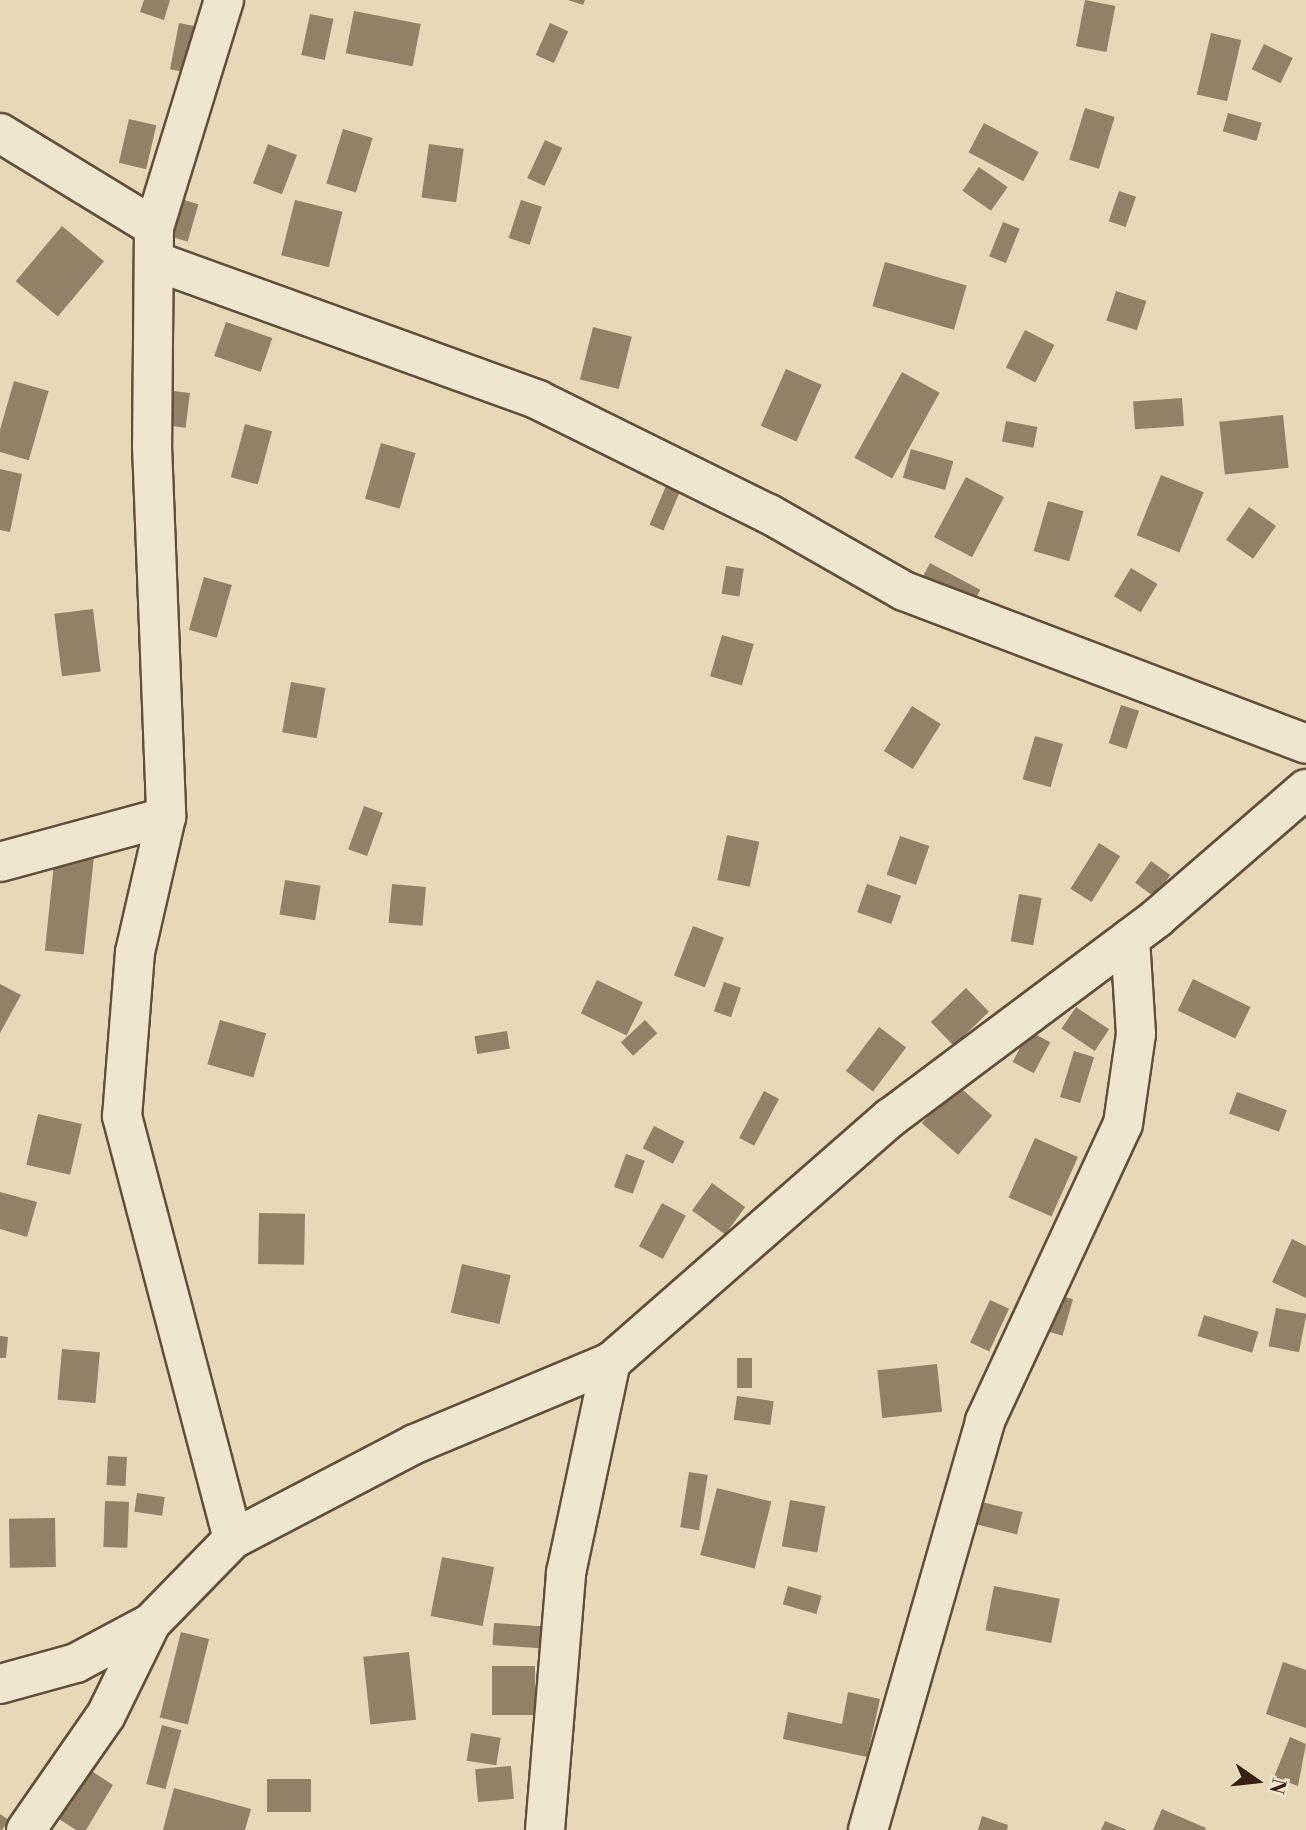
<!DOCTYPE html>
<style>
body{margin:0}
#map{position:relative;width:1306px;height:1830px;overflow:hidden;background:#e7d9b7;font-family:"Libre Bodoni",serif}
div>[style]{position:absolute}
.building>*{inset:0;background:#928067;transform-origin:0 0}
.roads{filter:drop-shadow(2px 0 #624e3a) drop-shadow(-2px 0 #624e3a) drop-shadow(0 2px #624e3a) drop-shadow(0 -2px #624e3a)}
.minor>*{height:38px;margin:-19px;padding:0 19px;transform-origin:19px;border-radius:19px;background:#efe6d0}
span{translate:-50% -50%;white-space:nowrap;text-align:center;line-height:1.15;-webkit-text-stroke:5px #efe6d0;paint-order:stroke}
.north{position:absolute;left:1222px;top:1746px;width:70px;height:70px;-webkit-text-stroke:5px #efe6d0;paint-order:stroke;rotate:104deg;font-size:19px;font-weight:700;line-height:28px;text-align:center;color:#361f10}
.north::after{content:'';display:block;margin:auto;width:24px;height:32px;background:#361f10;clip-path:polygon(50% 0,100% 100%,50% 72%,0 100%)}
</style>
<div id="map">
<div class="building">
<i style="clip-path:polygon(144px 0,170px 0,164px 20px,140px 12px)"></i>
<i style="clip-path:polygon(568px 0,585px 0,583px 5px)"></i>
<i style="left:1085px;top:0;width:31px;height:47px;rotate:11deg"></i>
<i style="left:354px;top:11px;width:68px;height:43px;rotate:11deg"></i>
<i style="left:310px;top:14px;width:24px;height:42px;rotate:12deg"></i>
<i style="left:179px;top:23px;width:21px;height:47px;rotate:11deg"></i>
<i style="left:550px;top:23px;width:20px;height:35px;rotate:24deg"></i>
<i style="left:1211px;top:33px;width:31px;height:63px;rotate:13deg"></i>
<i style="left:1264px;top:44px;width:32px;height:28px;rotate:26deg"></i>
<i style="left:1085px;top:108px;width:31px;height:54px;rotate:17deg"></i>
<i style="left:1228px;top:113px;width:35px;height:19px;rotate:16deg"></i>
<i style="left:129px;top:119px;width:28px;height:45px;rotate:13deg"></i>
<i style="left:984px;top:123px;width:62px;height:33px;rotate:28deg"></i>
<i style="left:343px;top:129px;width:31px;height:57px;rotate:17deg"></i>
<i style="left:545px;top:140px;width:19px;height:42px;rotate:25deg"></i>
<i style="left:268px;top:144px;width:31px;height:42px;rotate:21deg"></i>
<i style="left:429px;top:144px;width:35px;height:54px;rotate:8deg"></i>
<i style="left:979px;top:167px;width:35px;height:29px;rotate:35deg"></i>
<i style="left:1119px;top:191px;width:18px;height:32px;rotate:19deg"></i>
<i style="left:184px;top:200px;width:15px;height:39px;rotate:16deg"></i>
<i style="left:295px;top:200px;width:49px;height:57px;rotate:14deg"></i>
<i style="left:521px;top:200px;width:22px;height:40px;rotate:18deg"></i>
<i style="left:1003px;top:222px;width:18px;height:37px;rotate:22deg"></i>
<i style="left:62px;top:226px;width:55px;height:72px;rotate:40deg"></i>
<i style="left:885px;top:262px;width:85px;height:46px;rotate:16deg"></i>
<i style="left:1116px;top:291px;width:32px;height:31px;rotate:18deg"></i>
<i style="left:226px;top:322px;width:49px;height:36px;rotate:19deg"></i>
<i style="left:593px;top:327px;width:40px;height:54px;rotate:14deg"></i>
<i style="left:1025px;top:330px;width:33px;height:42px;rotate:27deg"></i>
<i style="left:786px;top:369px;width:39px;height:62px;rotate:24deg"></i>
<i style="left:902px;top:372px;width:43px;height:98px;rotate:29deg"></i>
<i style="left:14px;top:381px;width:36px;height:72px;rotate:16deg"></i>
<i style="left:174px;top:391px;width:16px;height:35px;rotate:7deg"></i>
<i style="left:1182px;top:398px;width:28px;height:49px;rotate:86deg"></i>
<i style="left:1283px;top:415px;width:53px;height:64px;rotate:84deg"></i>
<i style="left:1006px;top:421px;width:32px;height:21px;rotate:11deg"></i>
<i style="left:245px;top:424px;width:28px;height:55px;rotate:15deg"></i>
<i style="left:381px;top:443px;width:36px;height:58px;rotate:16deg"></i>
<i style="left:911px;top:449px;width:44px;height:30px;rotate:16deg"></i>
<i style="clip-path:polygon(0 469px,22px 474px,10px 532px,0 530px)"></i>
<i style="left:1161px;top:475px;width:46px;height:65px;rotate:22deg"></i>
<i style="left:966px;top:477px;width:43px;height:68px;rotate:28deg"></i>
<i style="left:666px;top:486px;width:15px;height:42px;rotate:23deg"></i>
<i style="left:1048px;top:501px;width:37px;height:52px;rotate:16deg"></i>
<i style="left:1249px;top:507px;width:33px;height:40px;rotate:35deg"></i>
<i style="left:930px;top:563px;width:57px;height:24px;rotate:28deg"></i>
<i style="left:726px;top:566px;width:18px;height:28px;rotate:9deg"></i>
<i style="left:1131px;top:568px;width:31px;height:33px;rotate:31deg"></i>
<i style="left:204px;top:577px;width:29px;height:55px;rotate:16deg"></i>
<i style="left:93px;top:609px;width:63px;height:39px;rotate:83deg"></i>
<i style="left:722px;top:635px;width:33px;height:43px;rotate:16deg"></i>
<i style="left:291px;top:682px;width:35px;height:51px;rotate:10deg"></i>
<i style="left:1121px;top:705px;width:19px;height:40px;rotate:18deg"></i>
<i style="left:912px;top:706px;width:34px;height:53px;rotate:32deg"></i>
<i style="left:1035px;top:736px;width:29px;height:45px;rotate:16deg"></i>
<i style="left:364px;top:806px;width:20px;height:46px;rotate:20deg"></i>
<i style="left:727px;top:835px;width:33px;height:46px;rotate:12deg"></i>
<i style="left:900px;top:836px;width:31px;height:41px;rotate:19deg"></i>
<i style="left:1099px;top:843px;width:25px;height:54px;rotate:32deg"></i>
<i style="left:55px;top:854px;width:39px;height:97px;rotate:6deg"></i>
<i style="left:1151px;top:861px;width:24px;height:27px;rotate:36deg"></i>
<i style="left:285px;top:880px;width:36px;height:35px;rotate:9deg"></i>
<i style="left:392px;top:884px;width:34px;height:39px;rotate:5deg"></i>
<i style="left:867px;top:884px;width:36px;height:30px;rotate:19deg"></i>
<i style="left:1019px;top:894px;width:23px;height:48px;rotate:10deg"></i>
<i style="left:693px;top:926px;width:33px;height:53px;rotate:21deg"></i>
<i style="left:1193px;top:979px;width:64px;height:35px;rotate:26deg"></i>
<i style="left:597px;top:980px;width:51px;height:37px;rotate:26deg"></i>
<i style="left:724px;top:982px;width:18px;height:31px;rotate:19deg"></i>
<i style="clip-path:polygon(0 984px,21px 995px,0 1033px)"></i>
<i style="left:966px;top:988px;width:33px;height:49px;rotate:46deg"></i>
<i style="left:1076px;top:1007px;width:40px;height:26px;rotate:34deg"></i>
<i style="left:220px;top:1020px;width:48px;height:46px;rotate:16deg"></i>
<i style="left:645px;top:1020px;width:18px;height:33px;rotate:47deg"></i>
<i style="left:879px;top:1027px;width:34px;height:55px;rotate:37deg"></i>
<i style="left:507px;top:1031px;width:18px;height:33px;rotate:81deg"></i>
<i style="left:1029px;top:1031px;width:24px;height:35px;rotate:28deg"></i>
<i style="left:1074px;top:1051px;width:21px;height:48px;rotate:17deg"></i>
<i style="left:956px;top:1084px;width:48px;height:52px;rotate:41deg"></i>
<i style="left:764px;top:1091px;width:17px;height:53px;rotate:28deg"></i>
<i style="left:1237px;top:1092px;width:53px;height:23px;rotate:20deg"></i>
<i style="left:38px;top:1114px;width:45px;height:52px;rotate:13deg"></i>
<i style="left:654px;top:1126px;width:34px;height:25px;rotate:27deg"></i>
<i style="left:1035px;top:1138px;width:47px;height:65px;rotate:24deg"></i>
<i style="left:626px;top:1154px;width:20px;height:35px;rotate:20deg"></i>
<i style="left:712px;top:1183px;width:41px;height:34px;rotate:36deg"></i>
<i style="clip-path:polygon(0 1192px,37px 1202px,27px 1237px,0 1229px)"></i>
<i style="left:662px;top:1203px;width:27px;height:49px;rotate:28deg"></i>
<i style="left:259px;top:1213px;width:46px;height:51px;rotate:1deg"></i>
<i style="clip-path:polygon(1292px 1239px,1306px 1246px,1306px 1298px,1272px 1282px)"></i>
<i style="left:462px;top:1264px;width:50px;height:50px;rotate:13deg"></i>
<i style="left:1048px;top:1292px;width:26px;height:38px;rotate:16deg"></i>
<i style="left:990px;top:1300px;width:21px;height:47px;rotate:25deg"></i>
<i style="left:1276px;top:1308px;width:31px;height:39px;rotate:11deg"></i>
<i style="left:1204px;top:1315px;width:57px;height:22px;rotate:17deg"></i>
<i style="clip-path:polygon(0 1336px,8px 1337px,6px 1358px,0 1358px)"></i>
<i style="left:62px;top:1349px;width:38px;height:51px;rotate:5deg"></i>
<i style="left:737px;top:1358px;width:15px;height:30px"></i>
<i style="left:937px;top:1364px;width:48px;height:60px;rotate:84deg"></i>
<i style="left:737px;top:1396px;width:37px;height:24px;rotate:8deg"></i>
<i style="left:108px;top:1456px;width:19px;height:29px;rotate:3deg"></i>
<i style="left:689px;top:1472px;width:19px;height:56px;rotate:9deg"></i>
<i style="left:717px;top:1488px;width:56px;height:69px;rotate:14deg"></i>
<i style="left:137px;top:1493px;width:28px;height:19px;rotate:8deg"></i>
<i style="left:790px;top:1500px;width:36px;height:47px;rotate:10deg"></i>
<i style="left:974px;top:1500px;width:50px;height:23px;rotate:14deg"></i>
<i style="left:105px;top:1501px;width:24px;height:46px;rotate:2deg"></i>
<i style="left:55px;top:1518px;width:49px;height:46px;rotate:89deg"></i>
<i style="left:442px;top:1557px;width:53px;height:60px;rotate:11deg"></i>
<i style="left:788px;top:1586px;width:35px;height:19px;rotate:16deg"></i>
<i style="left:994px;top:1586px;width:67px;height:45px;rotate:11deg"></i>
<i style="left:494px;top:1623px;width:51px;height:22px;rotate:4deg"></i>
<i style="left:181px;top:1632px;width:29px;height:88px;rotate:14deg"></i>
<i style="left:409px;top:1652px;width:68px;height:46px;rotate:84deg"></i>
<i style="clip-path:polygon(1283px 1662px,1306px 1670px,1306px 1728px,1266px 1714px)"></i>
<i style="left:535px;top:1666px;width:49px;height:43px;rotate:90deg"></i>
<i style="clip-path:polygon(848px 1692px,880px 1699px,867px 1757px,783px 1739px,788px 1712px,842px 1724px)"></i>
<i style="left:162px;top:1725px;width:20px;height:61px;rotate:15deg"></i>
<i style="left:471px;top:1733px;width:30px;height:28px;rotate:9deg"></i>
<i style="clip-path:polygon(1290px 1737px,1306px 1744px,1298px 1786px,1274px 1777px)"></i>
<i style="left:511px;top:1766px;width:33px;height:36px;rotate:85deg"></i>
<i style="clip-path:polygon(90px 1770px,113px 1785px,86px 1830px,76px 1830px,59px 1819px)"></i>
<i style="left:311px;top:1779px;width:33px;height:44px;rotate:90deg"></i>
<i style="clip-path:polygon(174px 1788px,251px 1809px,245px 1830px,163px 1830px)"></i>
<i style="clip-path:polygon(1162px 1809px,1206px 1828px,1205px 1830px,1153px 1830px)"></i>
<i style="clip-path:polygon(0 1814px,9px 1820px,2px 1830px,0 1830px)"></i>
<i style="clip-path:polygon(982px 1816px,1008px 1825px,1007px 1830px,978px 1830px)"></i>
<i style="clip-path:polygon(1105px 1821px,1127px 1830px,1101px 1830px)"></i>
</div>
<div class="roads">
<div class="minor">
<i style="left:224px;top:0;width:238px;rotate:107.1deg"></i>
<i style="left:154px;top:227px;width:218px;rotate:90.5deg"></i>
<i style="left:152px;top:445px;width:372px;rotate:87.8deg"></i>
<i style="left:166px;top:817px;width:139px;rotate:102.9deg"></i>
<i style="left:135px;top:952px;width:165px;rotate:94.5deg"></i>
<i style="left:122px;top:1116px;width:437px;rotate:75.3deg"></i>
<i style="left:0;top:133px;width:180px;rotate:31.4deg"></i>
<i style="left:155px;top:261px;width:407px;rotate:19.9deg"></i>
<i style="left:538px;top:400px;width:258px;rotate:26.3deg"></i>
<i style="left:769px;top:514px;width:155px;rotate:29.7deg"></i>
<i style="left:904px;top:591px;width:430px;rotate:20.8deg"></i>
<i style="left:0;top:862px;width:172px;rotate:-15.2deg"></i>
<i style="left:0;top:1684px;width:79px;rotate:-15.4deg"></i>
<i style="left:76px;top:1663px;width:85px;rotate:-28.1deg"></i>
<i style="left:151px;top:1623px;width:117px;rotate:-45.7deg"></i>
<i style="left:233px;top:1539px;width:205px;rotate:-27.6deg"></i>
<i style="left:415px;top:1444px;width:212px;rotate:-22.7deg"></i>
<i style="left:611px;top:1362px;width:371px;rotate:-41.2deg"></i>
<i style="left:890px;top:1118px;width:334px;rotate:-36.8deg"></i>
<i style="left:1157px;top:918px;width:197px;rotate:-40.9deg"></i>
<i style="left:26px;top:1830px;width:140px;rotate:-55.2deg"></i>
<i style="left:106px;top:1715px;width:102px;rotate:-63.9deg"></i>
<i style="left:545px;top:1830px;width:258px;rotate:-85.3deg"></i>
<i style="left:566px;top:1573px;width:216px;rotate:-78deg"></i>
<i style="left:868px;top:1830px;width:425px;rotate:-74deg"></i>
<i style="left:985px;top:1421px;width:327px;rotate:-65.1deg"></i>
<i style="left:1123px;top:1124px;width:91px;rotate:-81.8deg"></i>
<i style="left:1136px;top:1034px;width:96px;rotate:-93.6deg"></i>
</div>
</div>
<div class="north">N</div>
</div>
